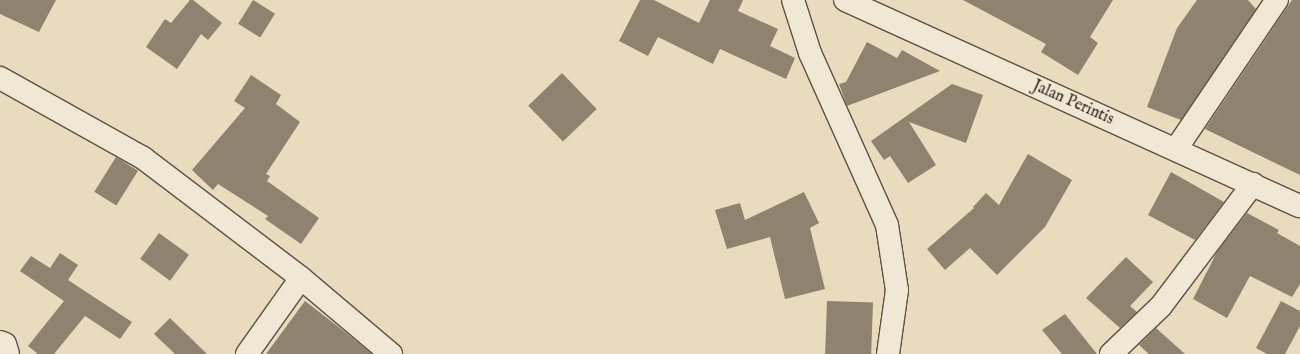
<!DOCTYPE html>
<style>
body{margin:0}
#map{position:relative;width:1300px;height:354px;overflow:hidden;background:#e8dbbe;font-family:"IM FELL English",serif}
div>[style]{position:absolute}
.building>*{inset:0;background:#8f826f;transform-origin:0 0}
.roads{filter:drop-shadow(1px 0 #5d5042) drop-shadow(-1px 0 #5d5042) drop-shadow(0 1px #5d5042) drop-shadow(0 -1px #5d5042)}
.minor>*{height:22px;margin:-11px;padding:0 11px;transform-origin:11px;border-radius:11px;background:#f0e8d5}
span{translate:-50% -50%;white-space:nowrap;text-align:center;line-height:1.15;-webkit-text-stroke:3.5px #f0e8d5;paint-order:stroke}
.street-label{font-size:16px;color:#2f2219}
</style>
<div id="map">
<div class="building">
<i style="clip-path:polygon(0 0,56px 0,39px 32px,0 14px)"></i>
<i style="clip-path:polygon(190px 0,193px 0,222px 23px,208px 40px,201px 34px,177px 69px,146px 47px,165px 19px,171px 23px)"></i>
<i style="left:253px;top:0;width:26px;height:28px;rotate:32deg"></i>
<i style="clip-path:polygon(640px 0,654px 0,699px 23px,710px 0,743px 0,738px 11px,778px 29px,770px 46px,795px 58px,786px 79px,720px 49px,713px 64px,658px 37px,648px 56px,619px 41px)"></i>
<i style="clip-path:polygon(963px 0,1113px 0,1090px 37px,1098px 43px,1078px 75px,1041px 52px,1046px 44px)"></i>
<i style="clip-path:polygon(1197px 0,1248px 0,1256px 9px,1181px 120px,1147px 107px,1177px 28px)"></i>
<i style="clip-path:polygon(1292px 0,1300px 0,1300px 175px,1205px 129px)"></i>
<i style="clip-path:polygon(867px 42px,897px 58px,902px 50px,940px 71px,847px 106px,839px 84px,846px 82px)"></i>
<i style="left:562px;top:73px;width:50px;height:47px;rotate:46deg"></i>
<i style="clip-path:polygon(251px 75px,281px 95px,276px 104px,300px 122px,266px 174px,270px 176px,267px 181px,319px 218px,301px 244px,265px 219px,268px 216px,218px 184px,213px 190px,192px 170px,245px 108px,234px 101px)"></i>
<i style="clip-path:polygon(952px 84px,983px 95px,966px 143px,909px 122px,936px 165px,908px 183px,890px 156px,884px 160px,871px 141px)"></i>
<i style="clip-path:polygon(1028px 154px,1072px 180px,1045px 227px,997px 275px,970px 248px,945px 270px,927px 249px,974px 208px,973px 207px,986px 193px,999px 205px)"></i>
<i style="left:116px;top:157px;width:26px;height:41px;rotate:32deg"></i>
<i style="clip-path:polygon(1171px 172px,1224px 202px,1195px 240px,1148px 215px)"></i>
<i style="clip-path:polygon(804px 192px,819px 223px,810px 228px,825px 289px,785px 299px,770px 237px,727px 249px,715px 210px,740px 203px,745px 220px)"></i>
<i style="clip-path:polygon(1247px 213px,1279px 230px,1277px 233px,1300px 246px,1300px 284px,1292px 297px,1250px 276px,1227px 318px,1193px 299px,1217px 252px)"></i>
<i style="left:159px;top:233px;width:37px;height:32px;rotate:36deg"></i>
<i style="clip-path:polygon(60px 253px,78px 265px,68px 280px,132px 322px,120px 339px,85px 316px,54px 354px,38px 354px,28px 346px,64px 301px,20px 271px,31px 256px,50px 268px)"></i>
<i style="clip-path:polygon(1126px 257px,1153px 282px,1130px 306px,1137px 312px,1120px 328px,1086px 298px)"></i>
<i style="clip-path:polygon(305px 301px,340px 328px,372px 354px,266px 354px)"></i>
<i style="left:827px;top:301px;width:46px;height:53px;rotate:2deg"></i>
<i style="clip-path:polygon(1281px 301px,1300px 311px,1300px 326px,1285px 354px,1267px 354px,1256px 348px)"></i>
<i style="clip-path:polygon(1065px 314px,1097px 354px,1062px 354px,1042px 330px)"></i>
<i style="clip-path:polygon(170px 318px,207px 354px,175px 354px,154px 334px)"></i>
<i style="clip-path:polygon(1156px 328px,1185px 354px,1149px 354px,1139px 345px)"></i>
</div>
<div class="roads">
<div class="minor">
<i style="left:793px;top:0;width:56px;rotate:72.2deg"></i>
<i style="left:810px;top:53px;width:188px;rotate:65.9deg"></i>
<i style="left:887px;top:225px;width:66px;rotate:81.3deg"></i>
<i style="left:897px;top:290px;width:65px;rotate:98deg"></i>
<i style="left:845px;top:0;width:499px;rotate:24.4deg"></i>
<i style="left:0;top:78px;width:164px;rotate:29.2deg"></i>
<i style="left:143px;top:158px;width:198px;rotate:37.2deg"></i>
<i style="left:301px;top:278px;width:118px;rotate:40.2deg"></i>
<i style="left:1176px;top:149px;width:180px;rotate:-55.9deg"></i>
<i style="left:0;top:342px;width:5px;rotate:22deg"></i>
<i style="left:5px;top:344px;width:10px;rotate:73deg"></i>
<i style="left:247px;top:354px;width:93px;rotate:-54.6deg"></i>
<i style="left:1111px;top:354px;width:69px;rotate:-43.8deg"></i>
<i style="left:1161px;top:306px;width:153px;rotate:-53deg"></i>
</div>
</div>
<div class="street-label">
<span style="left:1073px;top:103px;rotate:24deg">Jalan Perintis</span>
</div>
</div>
